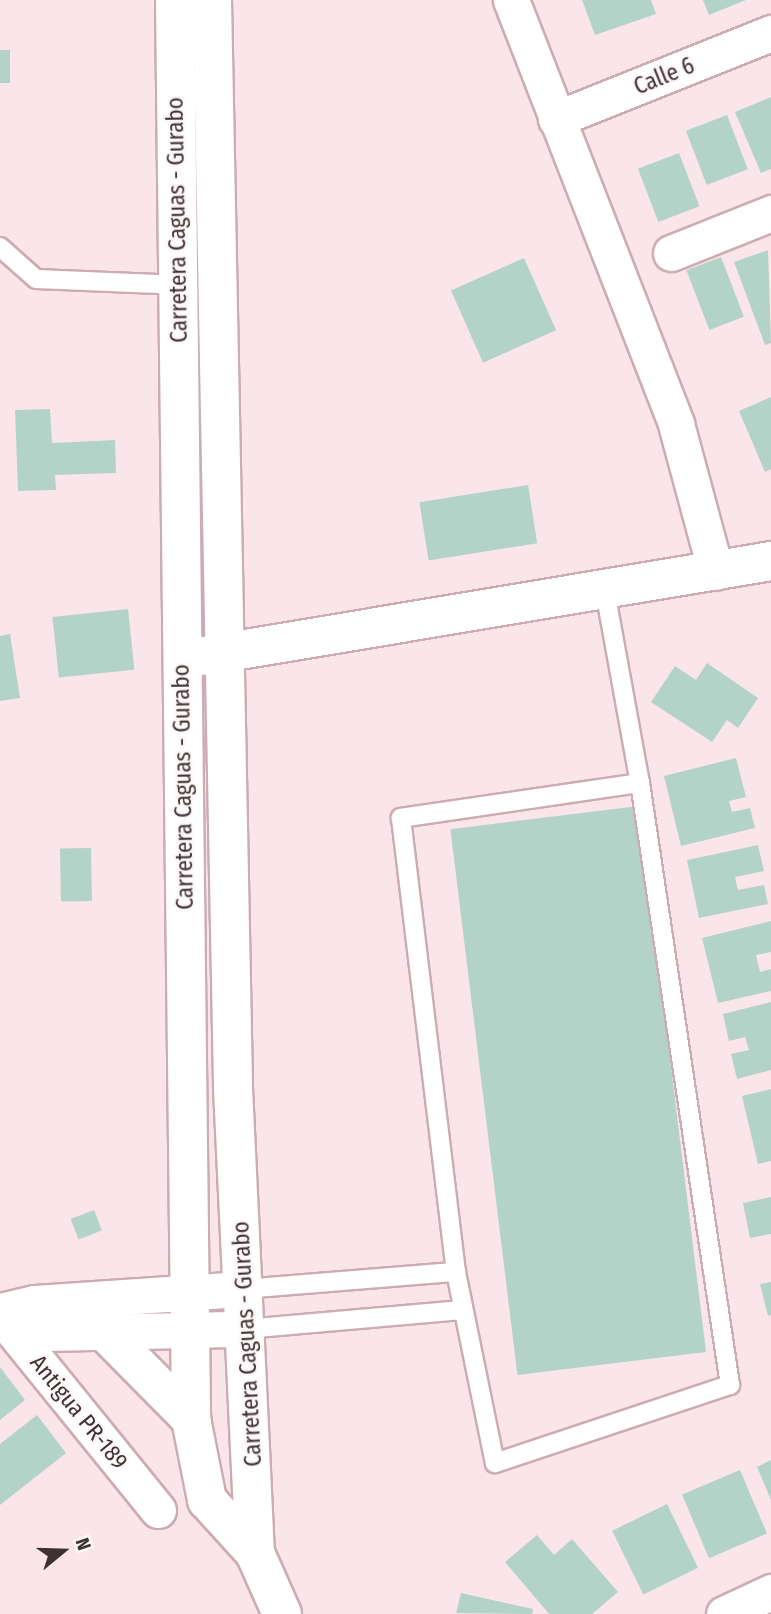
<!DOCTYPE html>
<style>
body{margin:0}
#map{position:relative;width:771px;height:1614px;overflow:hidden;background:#fae6ea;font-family:"Fira Sans Condensed",sans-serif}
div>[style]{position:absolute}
.building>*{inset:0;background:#b3d3c8;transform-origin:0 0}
.roads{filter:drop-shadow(2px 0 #ccacb2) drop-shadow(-2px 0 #ccacb2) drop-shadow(0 2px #ccacb2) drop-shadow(0 -2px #ccacb2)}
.lane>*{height:18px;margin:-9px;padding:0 9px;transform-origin:9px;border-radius:9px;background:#fff}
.street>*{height:35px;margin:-17.5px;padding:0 17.5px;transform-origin:17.5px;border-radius:17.5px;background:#fff}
.secondary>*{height:38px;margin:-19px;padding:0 19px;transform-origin:19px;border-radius:19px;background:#fff}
span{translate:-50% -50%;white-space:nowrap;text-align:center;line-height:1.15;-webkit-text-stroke:5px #fef7f8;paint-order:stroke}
.street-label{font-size:23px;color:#3e3134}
.north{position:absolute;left:28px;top:1516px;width:70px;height:70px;-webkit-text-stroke:5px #fef7f8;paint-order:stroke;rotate:71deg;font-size:19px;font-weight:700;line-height:28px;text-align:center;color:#3e3134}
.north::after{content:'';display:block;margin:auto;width:24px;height:32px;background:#3e3134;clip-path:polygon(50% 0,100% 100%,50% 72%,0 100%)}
</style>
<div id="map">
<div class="building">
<i style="clip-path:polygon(582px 0,651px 0,656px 14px,595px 35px)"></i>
<i style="clip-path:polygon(703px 0,746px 0,709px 15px)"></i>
<i style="left:0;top:50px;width:10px;height:33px"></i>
<i style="clip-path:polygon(771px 97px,771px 169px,761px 173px,735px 112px)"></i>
<i style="left:727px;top:115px;width:58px;height:44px;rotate:69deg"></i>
<i style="left:679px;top:153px;width:57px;height:44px;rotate:69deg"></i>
<i style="clip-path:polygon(768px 250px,771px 343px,765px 345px,734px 262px)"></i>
<i style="left:721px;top:257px;width:64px;height:37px;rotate:69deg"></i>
<i style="left:524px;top:258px;width:79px;height:80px;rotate:66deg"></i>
<i style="clip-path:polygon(771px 397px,771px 469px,765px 472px,739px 411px)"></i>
<i style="clip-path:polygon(50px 409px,52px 443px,115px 440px,116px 473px,55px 475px,56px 490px,18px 491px,15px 410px)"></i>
<i style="left:528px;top:485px;width:59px;height:110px;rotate:81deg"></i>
<i style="left:128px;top:609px;width:61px;height:76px;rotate:84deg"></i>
<i style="clip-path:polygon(10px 634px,20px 698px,0 701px,0 636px)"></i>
<i style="clip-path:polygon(707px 663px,758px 698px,738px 728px,727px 720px,712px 742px,651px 702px,675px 666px,696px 680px)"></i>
<i style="clip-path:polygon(736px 758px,746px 797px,729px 801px,732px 812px,750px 808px,755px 828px,681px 846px,664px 776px)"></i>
<i style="left:639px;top:806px;width:550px;height:190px;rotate:83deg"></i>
<i style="clip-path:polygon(758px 845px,764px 871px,735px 877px,738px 890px,764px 885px,768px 904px,699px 918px,687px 860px)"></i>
<i style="left:91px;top:848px;width:53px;height:31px;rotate:89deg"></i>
<i style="clip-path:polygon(771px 921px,771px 952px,756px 955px,760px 972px,771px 969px,771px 991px,718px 1003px,702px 938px)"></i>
<i style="clip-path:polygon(771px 1002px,771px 1070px,737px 1079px,731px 1054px,749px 1050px,745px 1037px,729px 1041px,723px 1014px)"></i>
<i style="clip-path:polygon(771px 1089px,771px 1161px,758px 1164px,742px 1096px)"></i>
<i style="clip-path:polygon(771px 1197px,771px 1234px,750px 1238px,743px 1203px)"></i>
<i style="left:94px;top:1210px;width:22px;height:25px;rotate:69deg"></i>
<i style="clip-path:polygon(771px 1282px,771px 1315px,768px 1316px,760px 1284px)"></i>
<i style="clip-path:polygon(0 1367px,25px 1400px,0 1420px)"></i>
<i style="clip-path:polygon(37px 1415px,66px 1453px,0 1505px,0 1444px)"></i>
<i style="clip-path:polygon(771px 1460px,771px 1500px,757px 1467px)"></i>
<i style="left:740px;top:1470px;width:69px;height:63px;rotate:67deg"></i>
<i style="left:667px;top:1504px;width:71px;height:61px;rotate:64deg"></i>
<i style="clip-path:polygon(537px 1535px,554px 1555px,572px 1539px,618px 1592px,592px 1614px,549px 1614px,505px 1562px)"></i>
<i style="clip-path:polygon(461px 1593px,533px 1609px,532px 1614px,456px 1613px)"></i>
</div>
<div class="roads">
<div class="lane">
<i style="left:0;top:247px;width:48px;rotate:41.6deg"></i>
<i style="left:36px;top:279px;width:147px;rotate:2.3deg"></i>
<i style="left:605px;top:591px;width:195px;rotate:79.7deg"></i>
<i style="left:640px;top:783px;width:242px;rotate:171.7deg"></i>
<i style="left:401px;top:818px;width:457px;rotate:83.1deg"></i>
<i style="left:456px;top:1272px;width:195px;rotate:78.5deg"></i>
<i style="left:495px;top:1463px;width:248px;rotate:-18.4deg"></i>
<i style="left:730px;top:1385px;width:609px;rotate:-98.5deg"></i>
<i style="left:243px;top:1289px;width:214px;rotate:-4.6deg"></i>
<i style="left:245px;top:1329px;width:218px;rotate:-5deg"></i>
</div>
<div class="street">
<i style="left:511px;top:0;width:455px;rotate:68.7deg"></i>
<i style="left:676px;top:424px;width:153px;rotate:74.9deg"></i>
<i style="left:556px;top:119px;width:232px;rotate:-21.8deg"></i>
<i style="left:671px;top:253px;width:108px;rotate:-21.8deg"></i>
<i style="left:0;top:1311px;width:36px;rotate:-13deg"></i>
<i style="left:35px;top:1303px;width:208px;rotate:-3.9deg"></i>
<i style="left:3px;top:1314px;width:47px;rotate:23.8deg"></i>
<i style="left:46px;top:1333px;width:199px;rotate:-1.2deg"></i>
<i style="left:0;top:1315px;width:251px;rotate:51deg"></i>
<i style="left:724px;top:1614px;width:52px;rotate:-25.1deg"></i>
</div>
<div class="secondary">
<i style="left:175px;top:0;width:1419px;rotate:89.35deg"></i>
<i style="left:191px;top:1419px;width:83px;rotate:78.8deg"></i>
<i style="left:207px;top:1500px;width:72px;rotate:47.8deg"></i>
<i style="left:255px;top:1553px;width:67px;rotate:66.1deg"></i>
<i style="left:212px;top:0;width:1088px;rotate:88.89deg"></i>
<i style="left:233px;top:1088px;width:466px;rotate:87.3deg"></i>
<i style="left:204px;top:656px;width:575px;rotate:-9.51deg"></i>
<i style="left:102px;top:1329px;width:127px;rotate:45.3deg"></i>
</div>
</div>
<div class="street-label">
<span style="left:664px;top:76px;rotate:-22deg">Calle 6</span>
<span style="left:177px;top:220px;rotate:-91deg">Carretera Caguas - Gurabo</span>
<span style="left:183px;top:787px;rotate:-91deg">Carretera Caguas - Gurabo</span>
<span style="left:247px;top:1344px;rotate:-93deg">Carretera Caguas - Gurabo</span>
<span style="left:79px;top:1412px;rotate:51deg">Antigua PR-189</span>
</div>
<div class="north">N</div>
</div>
